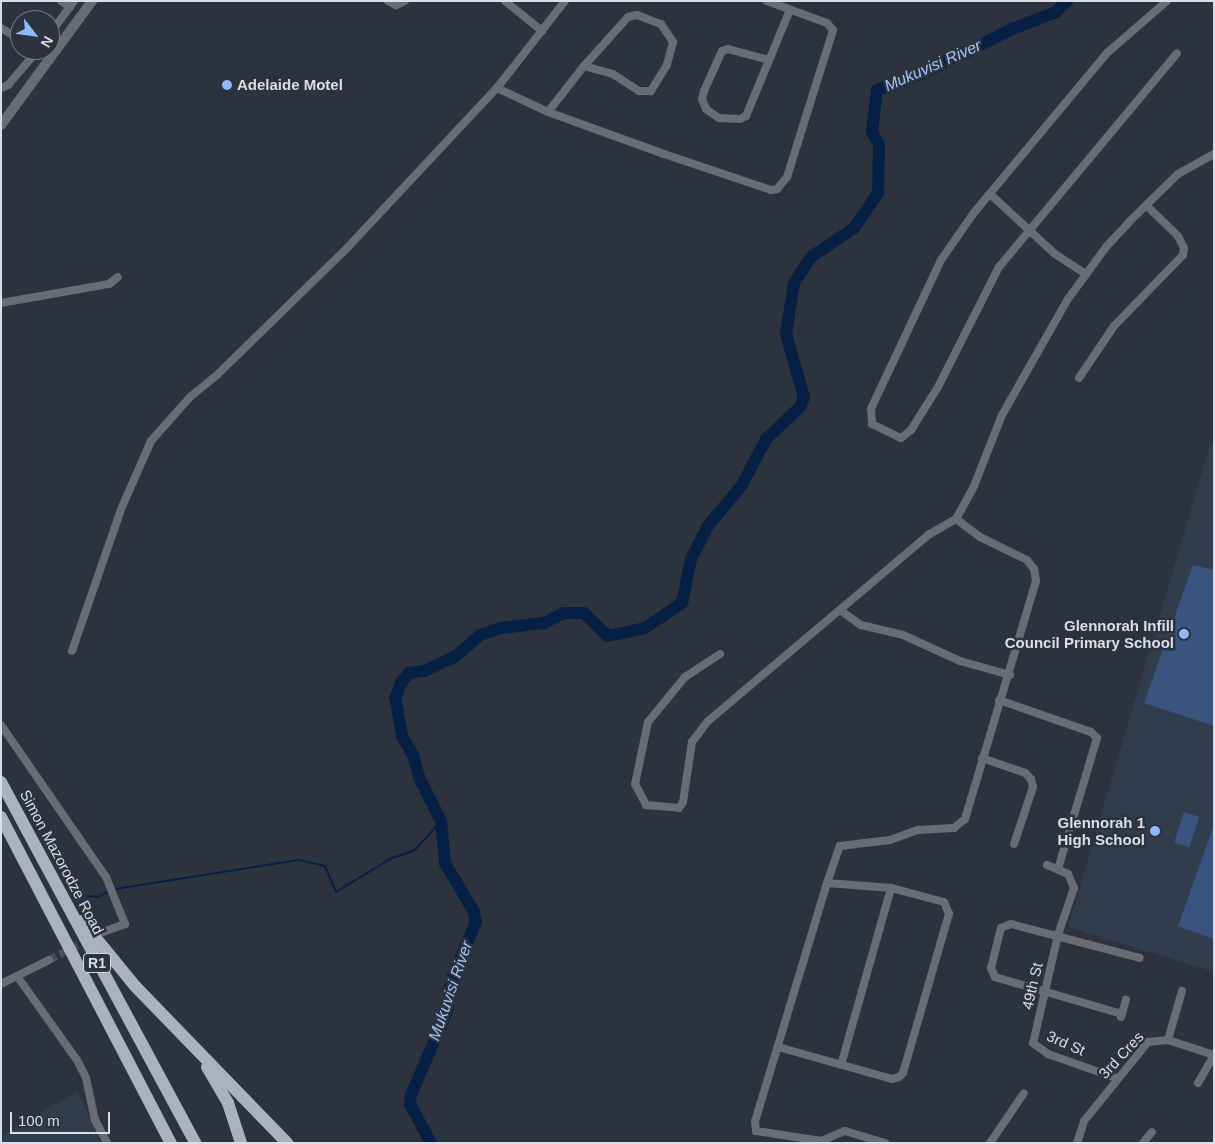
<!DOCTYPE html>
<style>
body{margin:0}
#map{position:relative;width:1215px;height:1144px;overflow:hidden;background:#2c333e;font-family:Helvetica,sans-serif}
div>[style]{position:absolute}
.built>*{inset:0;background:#313c4d}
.green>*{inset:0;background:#39547e;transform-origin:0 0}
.stream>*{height:2px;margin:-1px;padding:0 1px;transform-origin:1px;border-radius:1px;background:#061f45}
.river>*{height:12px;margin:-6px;padding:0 6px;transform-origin:6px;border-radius:6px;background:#061f45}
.minor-tunnel>*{height:8px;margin-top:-4px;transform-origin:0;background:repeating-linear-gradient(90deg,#464d57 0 8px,transparent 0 12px)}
.minor>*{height:8px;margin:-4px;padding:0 4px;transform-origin:4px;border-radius:4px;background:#696d73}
.tertiary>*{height:10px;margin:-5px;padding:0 5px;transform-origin:5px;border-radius:5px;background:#696d73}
.trunk>*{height:12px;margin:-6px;padding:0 6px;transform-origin:6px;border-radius:6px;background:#aab2bf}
.dots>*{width:14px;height:14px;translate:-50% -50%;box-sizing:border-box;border:2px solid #2c333e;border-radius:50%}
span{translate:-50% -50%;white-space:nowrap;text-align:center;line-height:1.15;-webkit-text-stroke:5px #2c333e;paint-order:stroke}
.shield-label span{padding:1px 4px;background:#2c333e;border:1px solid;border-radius:4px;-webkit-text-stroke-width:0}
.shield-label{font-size:14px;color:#dadfe7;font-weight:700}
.poi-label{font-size:15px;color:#dadfe7;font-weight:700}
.left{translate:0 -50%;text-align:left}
.right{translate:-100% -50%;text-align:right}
.street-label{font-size:15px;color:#dadfe7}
.water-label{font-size:16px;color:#a2c5fd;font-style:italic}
.frame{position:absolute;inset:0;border:2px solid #dadfe7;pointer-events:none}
.north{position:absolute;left:10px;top:10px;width:50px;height:50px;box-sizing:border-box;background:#2c333e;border:1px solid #727882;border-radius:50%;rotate:120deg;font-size:14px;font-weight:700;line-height:20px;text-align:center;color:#dadfe7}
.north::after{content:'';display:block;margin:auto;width:18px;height:22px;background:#8eb9fc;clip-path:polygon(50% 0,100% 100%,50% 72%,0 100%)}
.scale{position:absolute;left:10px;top:1112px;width:100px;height:22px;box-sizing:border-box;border:2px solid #dadfe7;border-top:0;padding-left:6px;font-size:15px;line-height:18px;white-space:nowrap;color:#dadfe7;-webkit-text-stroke:4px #2c333e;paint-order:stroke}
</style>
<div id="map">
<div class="built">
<i style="clip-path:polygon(1210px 445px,1214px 446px,1214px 972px,1068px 927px)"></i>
<i style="clip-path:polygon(77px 1091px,101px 1143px,1px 1143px,1px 1137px)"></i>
</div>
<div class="green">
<i style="clip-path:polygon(1193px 565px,1214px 570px,1214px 726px,1144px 703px)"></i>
<i style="left:1184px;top:812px;width:16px;height:32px;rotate:18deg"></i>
<i style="clip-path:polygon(1214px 825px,1214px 939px,1178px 926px)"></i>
</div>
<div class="stream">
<i style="left:115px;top:889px;width:186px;rotate:-9deg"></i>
<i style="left:299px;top:860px;width:27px;rotate:13deg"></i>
<i style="left:325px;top:866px;width:28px;rotate:67deg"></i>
<i style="left:336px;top:892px;width:66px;rotate:-31.3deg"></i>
<i style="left:392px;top:858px;width:24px;rotate:-19deg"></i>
<i style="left:415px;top:850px;width:39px;rotate:-48deg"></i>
<i style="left:87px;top:896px;width:11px;rotate:5deg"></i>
<i style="left:98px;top:897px;width:13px;rotate:-27deg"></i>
</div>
<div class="river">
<i style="left:431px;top:1143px;width:44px;rotate:-118.3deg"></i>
<i style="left:410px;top:1104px;width:9px;rotate:-84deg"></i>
<i style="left:411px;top:1095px;width:91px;rotate:-66.8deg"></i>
<i style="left:447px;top:1011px;width:33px;rotate:-81deg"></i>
<i style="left:452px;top:978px;width:61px;rotate:-66.8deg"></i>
<i style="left:476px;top:922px;width:10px;rotate:-101deg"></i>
<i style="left:474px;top:912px;width:57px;rotate:-120.6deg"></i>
<i style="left:445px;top:863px;width:42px;rotate:-95.4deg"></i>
<i style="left:441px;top:821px;width:49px;rotate:-116.6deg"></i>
<i style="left:419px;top:777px;width:23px;rotate:-105deg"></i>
<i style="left:413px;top:755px;width:22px;rotate:-120deg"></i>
<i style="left:402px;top:736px;width:39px;rotate:-100deg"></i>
<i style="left:395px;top:698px;width:16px;rotate:-68deg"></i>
<i style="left:401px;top:683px;width:13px;rotate:-51deg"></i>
<i style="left:409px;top:673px;width:15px;rotate:-8deg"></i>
<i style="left:424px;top:671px;width:35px;rotate:-25deg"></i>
<i style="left:456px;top:656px;width:32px;rotate:-41deg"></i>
<i style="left:480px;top:635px;width:21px;rotate:-19deg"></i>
<i style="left:500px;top:628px;width:44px;rotate:-6.5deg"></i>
<i style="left:544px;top:623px;width:22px;rotate:-27deg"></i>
<i style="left:564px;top:613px;width:20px"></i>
<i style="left:584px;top:613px;width:33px;rotate:44deg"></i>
<i style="left:608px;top:636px;width:38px;rotate:-12deg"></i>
<i style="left:645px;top:628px;width:45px;rotate:-34deg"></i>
<i style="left:682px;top:603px;width:45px;rotate:-78.4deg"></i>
<i style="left:691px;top:559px;width:36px;rotate:-63deg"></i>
<i style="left:707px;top:527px;width:55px;rotate:-50.2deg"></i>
<i style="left:742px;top:485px;width:52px;rotate:-62.4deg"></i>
<i style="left:766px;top:439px;width:47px;rotate:-43.3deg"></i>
<i style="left:800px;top:407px;width:11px;rotate:-68deg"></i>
<i style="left:804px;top:397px;width:66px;rotate:-105.9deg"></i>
<i style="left:786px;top:334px;width:52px;rotate:-81.1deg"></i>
<i style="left:794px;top:283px;width:31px;rotate:-57deg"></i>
<i style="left:811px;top:257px;width:52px;rotate:-34deg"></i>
<i style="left:854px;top:228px;width:42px;rotate:-55.6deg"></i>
<i style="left:878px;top:193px;width:48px;rotate:-88.8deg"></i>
<i style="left:879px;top:145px;width:16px;rotate:-117deg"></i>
<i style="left:872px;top:131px;width:41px;rotate:-83deg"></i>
<i style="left:877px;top:90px;width:47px;rotate:-20deg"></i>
<i style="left:921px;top:74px;width:102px;rotate:-26.3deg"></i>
<i style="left:1012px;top:29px;width:47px;rotate:-21.1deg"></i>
<i style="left:1056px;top:12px;width:16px;rotate:-45deg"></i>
</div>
<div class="minor-tunnel">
<i style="left:49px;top:960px;width:45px;rotate:-27.7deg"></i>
</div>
<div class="minor">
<i style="left:61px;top:1px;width:11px;rotate:34deg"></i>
<i style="left:388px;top:1px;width:9px;rotate:27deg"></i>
<i style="left:396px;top:5px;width:10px;rotate:-24deg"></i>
<i style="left:505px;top:1px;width:48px;rotate:39deg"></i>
<i style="left:1167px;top:1px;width:79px;rotate:139.1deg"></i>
<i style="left:1107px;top:53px;width:209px;rotate:129.8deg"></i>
<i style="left:973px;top:214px;width:56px;rotate:124.8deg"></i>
<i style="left:941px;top:260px;width:165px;rotate:115.2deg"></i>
<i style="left:871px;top:409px;width:15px;rotate:86deg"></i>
<i style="left:872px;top:424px;width:32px;rotate:26deg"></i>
<i style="left:901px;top:438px;width:13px;rotate:-39deg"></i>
<i style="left:911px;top:430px;width:51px;rotate:-57.9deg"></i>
<i style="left:938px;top:387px;width:135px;rotate:-63.1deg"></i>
<i style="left:999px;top:267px;width:278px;rotate:-50.2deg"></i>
<i style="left:1px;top:28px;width:22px;rotate:32deg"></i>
<i style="left:50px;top:34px;width:41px;rotate:-54deg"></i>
<i style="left:769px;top:60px;width:42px;rotate:-165deg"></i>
<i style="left:728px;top:49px;width:6px;rotate:162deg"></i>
<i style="left:722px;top:51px;width:44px;rotate:114.2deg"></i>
<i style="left:704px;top:91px;width:8px;rotate:104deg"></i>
<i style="left:702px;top:99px;width:11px;rotate:68deg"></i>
<i style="left:706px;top:109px;width:16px;rotate:35deg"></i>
<i style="left:719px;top:118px;width:21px;rotate:3deg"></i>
<i style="left:740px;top:119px;width:7px;rotate:-27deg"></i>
<i style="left:746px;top:116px;width:115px;rotate:-67.5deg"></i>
<i style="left:1px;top:88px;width:8px;rotate:-23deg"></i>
<i style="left:8px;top:85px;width:46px;rotate:-49.4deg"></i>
<i style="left:497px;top:88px;width:56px;rotate:25.2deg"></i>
<i style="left:548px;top:112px;width:123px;rotate:19.9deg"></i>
<i style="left:664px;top:154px;width:113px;rotate:18.6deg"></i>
<i style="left:771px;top:190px;width:6px;rotate:-9deg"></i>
<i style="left:777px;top:189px;width:16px;rotate:-50deg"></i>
<i style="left:787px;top:177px;width:154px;rotate:-72.6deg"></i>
<i style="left:833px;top:30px;width:9px;rotate:-131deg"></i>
<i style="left:827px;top:23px;width:64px;rotate:-159.9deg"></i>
<i style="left:548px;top:112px;width:58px;rotate:-52deg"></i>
<i style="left:584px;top:66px;width:66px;rotate:-48.1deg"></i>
<i style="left:628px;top:17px;width:9px;rotate:-13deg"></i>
<i style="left:637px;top:15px;width:26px;rotate:21deg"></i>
<i style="left:661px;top:24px;width:22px;rotate:56deg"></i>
<i style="left:673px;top:42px;width:24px;rotate:105deg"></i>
<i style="left:667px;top:65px;width:31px;rotate:122deg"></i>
<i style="left:651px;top:91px;width:12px;rotate:180deg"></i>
<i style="left:639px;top:91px;width:31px;rotate:-147deg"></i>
<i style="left:613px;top:74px;width:30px;rotate:-165deg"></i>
<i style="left:990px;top:194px;width:88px;rotate:42.7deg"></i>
<i style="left:1055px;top:254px;width:37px;rotate:33deg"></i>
<i style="left:1px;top:303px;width:110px;rotate:-10deg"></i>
<i style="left:109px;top:284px;width:11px;rotate:-38deg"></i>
<i style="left:1079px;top:378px;width:63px;rotate:-56.1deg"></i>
<i style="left:1114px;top:326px;width:99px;rotate:-45.8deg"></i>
<i style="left:1183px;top:255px;width:7px;rotate:-82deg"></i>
<i style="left:1184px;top:248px;width:13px;rotate:-117deg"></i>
<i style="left:1178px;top:236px;width:43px;rotate:-135.9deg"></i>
<i style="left:840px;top:610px;width:26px;rotate:36deg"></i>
<i style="left:861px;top:625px;width:43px;rotate:13.4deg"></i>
<i style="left:903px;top:635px;width:63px;rotate:24.5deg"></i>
<i style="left:960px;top:661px;width:52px;rotate:15.6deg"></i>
<i style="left:72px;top:651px;width:152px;rotate:-70.9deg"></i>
<i style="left:122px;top:507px;width:72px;rotate:-66.3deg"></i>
<i style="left:151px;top:441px;width:59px;rotate:-48.4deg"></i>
<i style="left:190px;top:397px;width:35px;rotate:-39deg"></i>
<i style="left:217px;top:375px;width:183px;rotate:-44.3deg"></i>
<i style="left:348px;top:247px;width:218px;rotate:-46.9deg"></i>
<i style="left:497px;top:88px;width:110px;rotate:-52deg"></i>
<i style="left:720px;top:654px;width:42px;rotate:146.7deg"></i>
<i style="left:685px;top:677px;width:58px;rotate:129.4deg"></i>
<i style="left:648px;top:722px;width:63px;rotate:101.8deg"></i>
<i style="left:635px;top:784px;width:24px;rotate:62deg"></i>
<i style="left:646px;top:805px;width:33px;rotate:5deg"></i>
<i style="left:679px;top:808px;width:7px;rotate:-56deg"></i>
<i style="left:683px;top:802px;width:61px;rotate:-81.5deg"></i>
<i style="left:692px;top:742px;width:25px;rotate:-53deg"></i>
<i style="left:707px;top:722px;width:289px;rotate:-40.2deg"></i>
<i style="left:928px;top:535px;width:32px;rotate:-30deg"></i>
<i style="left:956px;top:519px;width:38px;rotate:-61deg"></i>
<i style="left:974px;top:486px;width:76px;rotate:-68.5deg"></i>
<i style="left:1002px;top:415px;width:133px;rotate:-60.4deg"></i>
<i style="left:1068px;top:299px;width:64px;rotate:-53.8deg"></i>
<i style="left:1106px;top:247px;width:34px;rotate:-47deg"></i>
<i style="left:1129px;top:222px;width:69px;rotate:-44.4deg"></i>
<i style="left:1178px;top:174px;width:41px;rotate:-29.1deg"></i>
<i style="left:999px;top:700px;width:97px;rotate:19.2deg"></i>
<i style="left:1091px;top:732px;width:8px;rotate:45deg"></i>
<i style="left:1097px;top:738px;width:137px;rotate:106.6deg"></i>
<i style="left:1px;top:725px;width:185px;rotate:55.4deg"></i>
<i style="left:106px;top:877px;width:51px;rotate:68deg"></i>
<i style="left:125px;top:924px;width:23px;rotate:160deg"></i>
<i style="left:982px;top:758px;width:46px;rotate:19.2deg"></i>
<i style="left:1025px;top:773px;width:8px;rotate:45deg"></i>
<i style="left:1031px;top:779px;width:8px;rotate:76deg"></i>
<i style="left:1033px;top:787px;width:60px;rotate:108.4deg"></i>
<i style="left:1047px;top:865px;width:23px;rotate:23deg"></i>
<i style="left:1068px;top:874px;width:15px;rotate:67deg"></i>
<i style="left:1074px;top:888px;width:50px;rotate:108.8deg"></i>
<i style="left:1058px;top:935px;width:111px;rotate:103deg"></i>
<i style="left:1033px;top:1043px;width:19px;rotate:36deg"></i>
<i style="left:1048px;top:1054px;width:72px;rotate:19.4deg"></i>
<i style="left:827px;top:883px;width:39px;rotate:-71deg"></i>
<i style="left:840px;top:846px;width:50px;rotate:-6.8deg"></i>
<i style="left:890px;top:840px;width:30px;rotate:-20deg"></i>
<i style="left:918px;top:830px;width:36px;rotate:-3deg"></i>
<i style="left:954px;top:828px;width:14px;rotate:-39deg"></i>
<i style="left:965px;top:819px;width:248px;rotate:-73.4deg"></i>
<i style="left:1036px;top:581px;width:12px;rotate:-99deg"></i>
<i style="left:1034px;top:569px;width:11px;rotate:-128deg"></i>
<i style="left:1027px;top:560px;width:52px;rotate:-153.9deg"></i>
<i style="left:980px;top:537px;width:30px;rotate:-143deg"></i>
<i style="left:17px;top:976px;width:103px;rotate:54.5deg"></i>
<i style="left:77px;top:1060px;width:20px;rotate:63deg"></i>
<i style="left:86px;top:1078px;width:43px;rotate:77.9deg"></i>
<i style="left:95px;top:1120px;width:26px;rotate:62deg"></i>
<i style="left:1px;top:984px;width:54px;rotate:-26.6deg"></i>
<i style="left:1122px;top:1014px;width:132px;rotate:-163.8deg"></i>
<i style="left:995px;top:977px;width:10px;rotate:-114deg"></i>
<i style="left:991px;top:968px;width:41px;rotate:-76deg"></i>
<i style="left:1001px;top:928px;width:11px;rotate:-22deg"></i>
<i style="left:1011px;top:924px;width:133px;rotate:14.8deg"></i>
<i style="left:1121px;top:1017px;width:18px;rotate:-74deg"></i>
<i style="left:1168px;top:1040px;width:51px;rotate:-74.1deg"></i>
<i style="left:778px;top:1047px;width:118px;rotate:15.7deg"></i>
<i style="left:892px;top:1079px;width:7px;rotate:-16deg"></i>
<i style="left:899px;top:1077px;width:6px;rotate:-45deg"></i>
<i style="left:903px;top:1073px;width:166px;rotate:-73.9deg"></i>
<i style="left:949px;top:914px;width:13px;rotate:-113deg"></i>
<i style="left:944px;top:902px;width:55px;rotate:-165.2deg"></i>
<i style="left:891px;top:888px;width:64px;rotate:-175.5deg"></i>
<i style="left:827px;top:883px;width:249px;rotate:106.8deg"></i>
<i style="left:755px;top:1121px;width:10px;rotate:84deg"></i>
<i style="left:756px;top:1131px;width:66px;rotate:8.7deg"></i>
<i style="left:821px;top:1141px;width:26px;rotate:-23deg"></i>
<i style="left:845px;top:1131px;width:42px;rotate:16.7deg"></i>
<i style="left:841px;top:1065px;width:184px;rotate:-74.2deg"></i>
<i style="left:1198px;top:1083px;width:32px;rotate:-60deg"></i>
<i style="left:990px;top:1143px;width:60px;rotate:-55.8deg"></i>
<i style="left:1077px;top:1143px;width:23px;rotate:-72deg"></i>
<i style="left:1084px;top:1121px;width:102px;rotate:-51deg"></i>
<i style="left:1148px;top:1042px;width:20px;rotate:-6deg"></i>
<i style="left:1168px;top:1040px;width:48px;rotate:18.1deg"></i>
<i style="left:1143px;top:1143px;width:14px;rotate:-51deg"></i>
</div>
<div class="tertiary">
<i style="left:1px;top:125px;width:154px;rotate:-53.7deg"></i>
</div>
<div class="trunk">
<i style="left:1px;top:782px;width:410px;rotate:61.7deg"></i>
<i style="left:1px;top:817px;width:368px;rotate:62.5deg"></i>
<i style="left:82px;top:921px;width:84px;rotate:50.8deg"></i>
<i style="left:135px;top:986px;width:219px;rotate:45.9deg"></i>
<i style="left:207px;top:1067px;width:42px;rotate:59.7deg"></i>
<i style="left:228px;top:1103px;width:42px;rotate:72deg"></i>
</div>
<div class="dots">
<i style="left:227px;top:85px;background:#8eb9fc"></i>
<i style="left:1184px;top:634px;background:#8eb9fc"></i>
<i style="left:1155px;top:831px;background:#8eb9fc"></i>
</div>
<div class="shield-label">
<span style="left:97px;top:963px">R1</span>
</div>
<div class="poi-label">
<span class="left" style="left:237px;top:85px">Adelaide Motel</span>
<span class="right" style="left:1174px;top:634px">Glennorah Infill<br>Council Primary School</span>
<span class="right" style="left:1145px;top:831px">Glennorah 1<br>High School</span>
</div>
<div class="street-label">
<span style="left:62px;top:862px;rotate:62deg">Simon Mazorodze Road</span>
<span style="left:1032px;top:986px;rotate:-77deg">49th St</span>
<span style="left:1066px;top:1043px;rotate:24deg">3rd St</span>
<span style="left:1121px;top:1055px;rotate:-47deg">3rd Cres</span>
</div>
<div class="water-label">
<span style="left:933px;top:66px;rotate:-24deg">Mukuvisi River</span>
<span style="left:451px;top:991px;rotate:-71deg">Mukuvisi River</span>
</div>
<div class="frame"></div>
<div class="north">N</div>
<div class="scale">100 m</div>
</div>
